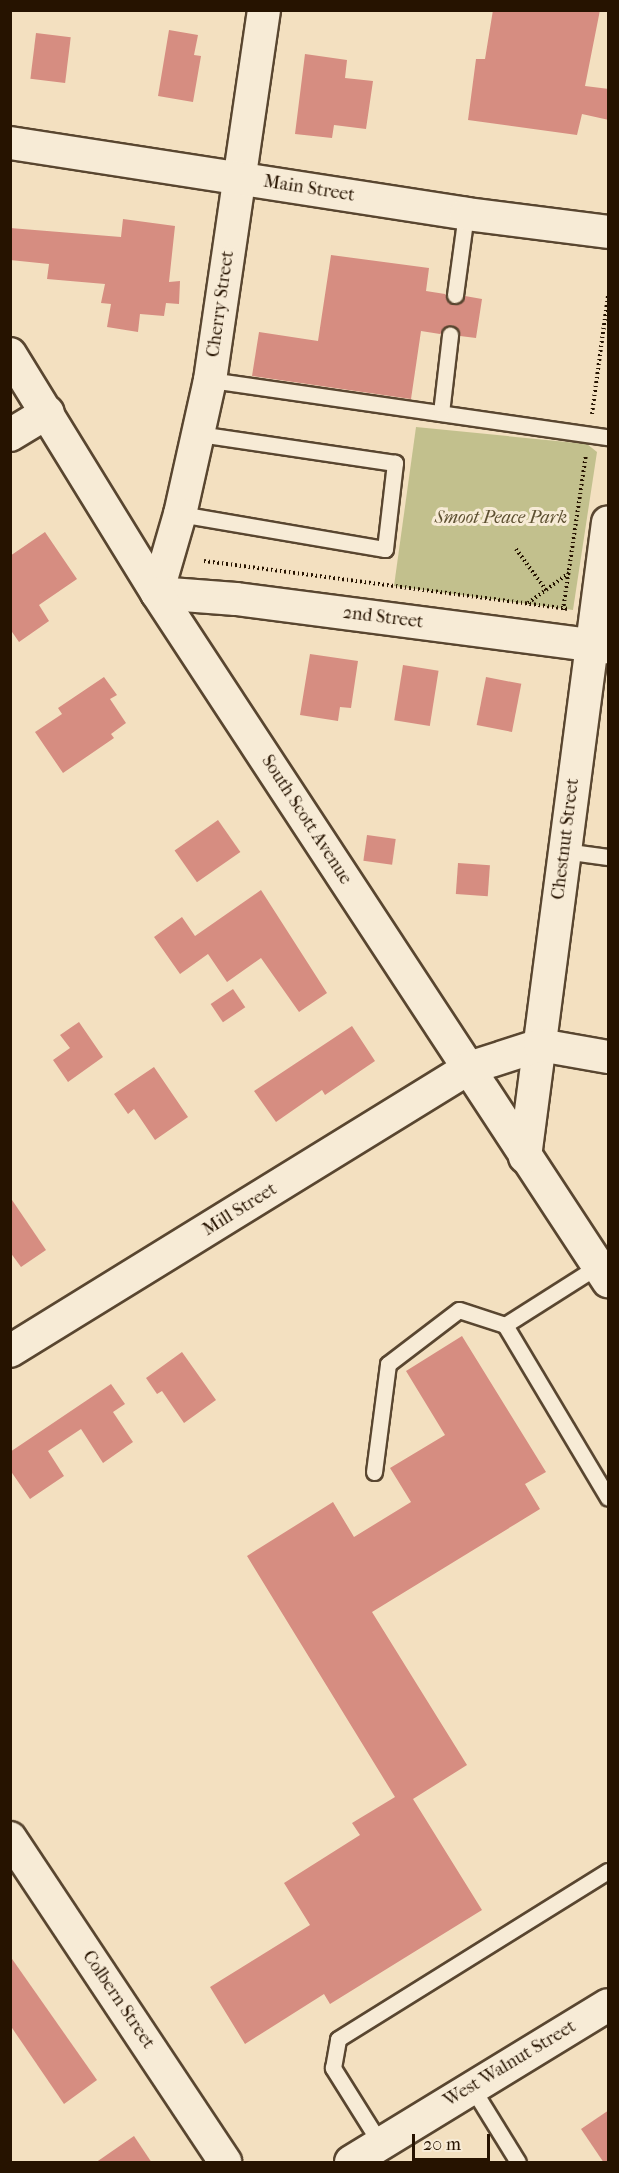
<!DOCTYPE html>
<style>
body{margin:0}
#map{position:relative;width:619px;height:2173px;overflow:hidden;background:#f3e0c0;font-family:"IM FELL French Canon",serif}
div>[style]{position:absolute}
.green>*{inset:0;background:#c2c08d}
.building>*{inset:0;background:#d68d81;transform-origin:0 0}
.path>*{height:4px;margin-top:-2px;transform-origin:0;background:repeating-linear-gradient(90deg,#261300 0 1.5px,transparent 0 4.5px)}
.roads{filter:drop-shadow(2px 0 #594630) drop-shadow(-2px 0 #594630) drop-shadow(0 2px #594630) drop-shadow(0 -2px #594630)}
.lane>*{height:15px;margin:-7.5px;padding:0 7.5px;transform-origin:7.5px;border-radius:7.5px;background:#f7ebd6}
.street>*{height:32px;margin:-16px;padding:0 16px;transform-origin:16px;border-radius:16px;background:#f7ebd6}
span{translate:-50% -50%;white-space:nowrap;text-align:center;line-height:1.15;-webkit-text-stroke:6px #f7ebd6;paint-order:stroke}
.street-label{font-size:18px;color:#261300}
.park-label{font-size:18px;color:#5d5031;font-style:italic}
.frame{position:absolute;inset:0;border:12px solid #261300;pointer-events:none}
.scale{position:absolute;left:412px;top:2134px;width:78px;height:27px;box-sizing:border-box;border:3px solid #261300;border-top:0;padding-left:8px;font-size:18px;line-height:21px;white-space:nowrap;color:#261300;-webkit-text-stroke:4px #f7ebd6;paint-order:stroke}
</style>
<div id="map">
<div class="green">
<i style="clip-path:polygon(416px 427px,587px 444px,597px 452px,573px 610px,394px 586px)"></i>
</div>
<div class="building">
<i style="clip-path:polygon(493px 10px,600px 10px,585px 86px,609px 89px,609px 120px,582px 114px,577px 135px,468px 120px,476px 59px,485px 59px)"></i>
<i style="clip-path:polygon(169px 30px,198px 35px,194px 55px,201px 56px,193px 102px,158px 96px)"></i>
<i style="left:36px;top:33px;width:35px;height:46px;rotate:7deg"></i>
<i style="clip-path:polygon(305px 54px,347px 60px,345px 78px,373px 81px,366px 129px,334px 125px,332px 138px,295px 134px)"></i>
<i style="clip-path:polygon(123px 219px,175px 226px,169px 282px,180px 281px,179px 304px,166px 303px,164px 316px,140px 314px,138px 332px,107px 327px,111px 304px,101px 303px,105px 284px,47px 279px,49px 264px,10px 260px,10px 228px,121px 237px)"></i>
<i style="clip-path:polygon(331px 255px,429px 268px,426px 291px,445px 294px,454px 305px,465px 296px,482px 299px,476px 338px,460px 336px,452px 325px,440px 334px,421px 331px,411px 399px,252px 376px,259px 332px,318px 341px)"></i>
<i style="clip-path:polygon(45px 532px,77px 579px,39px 605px,49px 621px,19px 642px,10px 629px,10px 556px)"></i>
<i style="clip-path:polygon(310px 654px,358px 661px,351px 708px,340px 707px,338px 721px,300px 715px)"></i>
<i style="left:403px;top:665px;width:36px;height:56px;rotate:9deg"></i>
<i style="clip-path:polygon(104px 677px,117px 695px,110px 699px,126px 723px,111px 734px,114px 738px,63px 773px,35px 732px,62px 714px,58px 708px)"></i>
<i style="left:486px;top:677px;width:36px;height:49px;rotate:11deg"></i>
<i style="left:218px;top:820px;width:39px;height:53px;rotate:55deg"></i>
<i style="left:367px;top:835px;width:29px;height:26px;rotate:8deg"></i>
<i style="left:458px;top:863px;width:32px;height:31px;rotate:4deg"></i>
<i style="clip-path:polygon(261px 890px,327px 993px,299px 1012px,261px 958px,227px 982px,208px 954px,180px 974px,154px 937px,182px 917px,195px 936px)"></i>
<i style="left:233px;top:989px;width:22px;height:27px;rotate:56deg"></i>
<i style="clip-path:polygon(79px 1022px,103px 1057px,68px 1082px,53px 1060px,70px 1048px,60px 1035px)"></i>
<i style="clip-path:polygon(352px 1026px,375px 1061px,325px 1095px,322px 1090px,276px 1122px,254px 1091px)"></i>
<i style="clip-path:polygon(154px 1067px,188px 1117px,155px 1140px,134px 1109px,128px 1114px,114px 1094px)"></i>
<i style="clip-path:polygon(10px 1197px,46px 1250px,21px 1267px,10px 1252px)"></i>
<i style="clip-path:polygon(462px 1336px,546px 1472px,525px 1484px,540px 1509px,372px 1612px,467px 1765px,413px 1799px,482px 1910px,330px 2004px,324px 1994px,245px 2044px,210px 1987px,310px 1925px,284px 1883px,360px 1835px,352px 1823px,395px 1797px,247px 1556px,333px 1502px,354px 1537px,411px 1502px,390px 1468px,445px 1435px,406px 1371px)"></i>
<i style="clip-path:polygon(182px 1352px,216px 1400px,184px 1423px,162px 1391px,157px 1394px,146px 1378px)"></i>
<i style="clip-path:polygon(111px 1384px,125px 1404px,113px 1412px,133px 1442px,103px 1463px,81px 1429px,48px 1451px,64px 1476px,30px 1499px,10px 1470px,10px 1452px)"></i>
<i style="clip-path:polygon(10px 1956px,97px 2080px,64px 2104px,10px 2025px)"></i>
<i style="clip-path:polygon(609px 2110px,609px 2163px,604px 2163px,581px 2129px)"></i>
<i style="clip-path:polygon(134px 2136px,152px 2163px,95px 2163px)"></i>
</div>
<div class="path">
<i style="left:592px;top:414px;width:119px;rotate:-82.3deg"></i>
<i style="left:516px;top:549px;width:51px;rotate:53.8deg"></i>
<i style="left:204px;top:561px;width:368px;rotate:7.5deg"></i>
<i style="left:528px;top:603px;width:51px;rotate:-36.2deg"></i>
<i style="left:563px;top:610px;width:157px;rotate:-81.6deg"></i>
</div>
<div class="roads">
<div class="lane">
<i style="left:455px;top:295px;width:82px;rotate:-82.3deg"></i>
<i style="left:210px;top:380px;width:402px;rotate:8.2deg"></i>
<i style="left:441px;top:413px;width:79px;rotate:-83.4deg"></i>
<i style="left:180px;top:514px;width:208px;rotate:9.7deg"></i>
<i style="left:385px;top:549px;width:87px;rotate:-83.4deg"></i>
<i style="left:395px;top:463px;width:199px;rotate:-171.6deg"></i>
<i style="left:564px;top:851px;width:44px;rotate:7.8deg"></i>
<i style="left:505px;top:1325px;width:201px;rotate:59.2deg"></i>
<i style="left:374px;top:1472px;width:109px;rotate:-82.6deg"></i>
<i style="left:388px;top:1364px;width:89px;rotate:-37.3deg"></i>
<i style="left:459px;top:1310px;width:48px;rotate:18.1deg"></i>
<i style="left:505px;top:1325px;width:110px;rotate:-32.4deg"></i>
<i style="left:471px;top:2086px;width:89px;rotate:58.3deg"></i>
<i style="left:380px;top:2143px;width:89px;rotate:-122.1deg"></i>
<i style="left:333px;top:2068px;width:29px;rotate:-80deg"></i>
<i style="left:338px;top:2039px;width:318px;rotate:-31.9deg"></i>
</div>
<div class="street">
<i style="left:264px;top:10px;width:374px;rotate:98.3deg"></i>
<i style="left:210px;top:380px;width:137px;rotate:102.6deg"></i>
<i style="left:180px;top:514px;width:82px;rotate:106.2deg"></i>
<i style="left:157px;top:593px;width:79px;rotate:4.3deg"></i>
<i style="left:236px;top:599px;width:375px;rotate:7.4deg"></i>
<i style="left:10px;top:143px;width:461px;rotate:8.8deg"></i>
<i style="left:466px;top:214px;width:143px;rotate:7.2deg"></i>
<i style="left:10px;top:354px;width:281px;rotate:58.4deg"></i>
<i style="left:157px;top:593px;width:823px;rotate:56.75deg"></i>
<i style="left:10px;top:435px;width:44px;rotate:-31.2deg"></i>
<i style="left:525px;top:1157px;width:640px;rotate:-82.55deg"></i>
<i style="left:10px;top:1351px;width:539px;rotate:-31.66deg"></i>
<i style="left:469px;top:1068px;width:75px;rotate:-17.9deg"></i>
<i style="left:540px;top:1045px;width:69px;rotate:10deg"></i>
<i style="left:10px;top:1838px;width:389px;rotate:56.4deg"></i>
<i style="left:351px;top:2162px;width:301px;rotate:-31.4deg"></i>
</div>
</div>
<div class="street-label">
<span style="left:309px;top:189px;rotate:9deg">Main Street</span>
<span style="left:221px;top:304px;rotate:-82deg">Cherry Street</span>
<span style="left:383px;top:618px;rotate:7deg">2nd Street</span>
<span style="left:306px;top:820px;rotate:57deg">South Scott Avenue</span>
<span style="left:566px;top:839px;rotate:-83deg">Chestnut Street</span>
<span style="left:240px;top:1210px;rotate:-32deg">Mill Street</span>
<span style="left:118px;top:2000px;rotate:56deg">Colbern Street</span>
<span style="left:510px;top:2064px;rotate:-31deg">West Walnut Street</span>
</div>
<div class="park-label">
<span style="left:501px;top:518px">Smoot Peace Park</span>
</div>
<div class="frame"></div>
<div class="scale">20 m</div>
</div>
